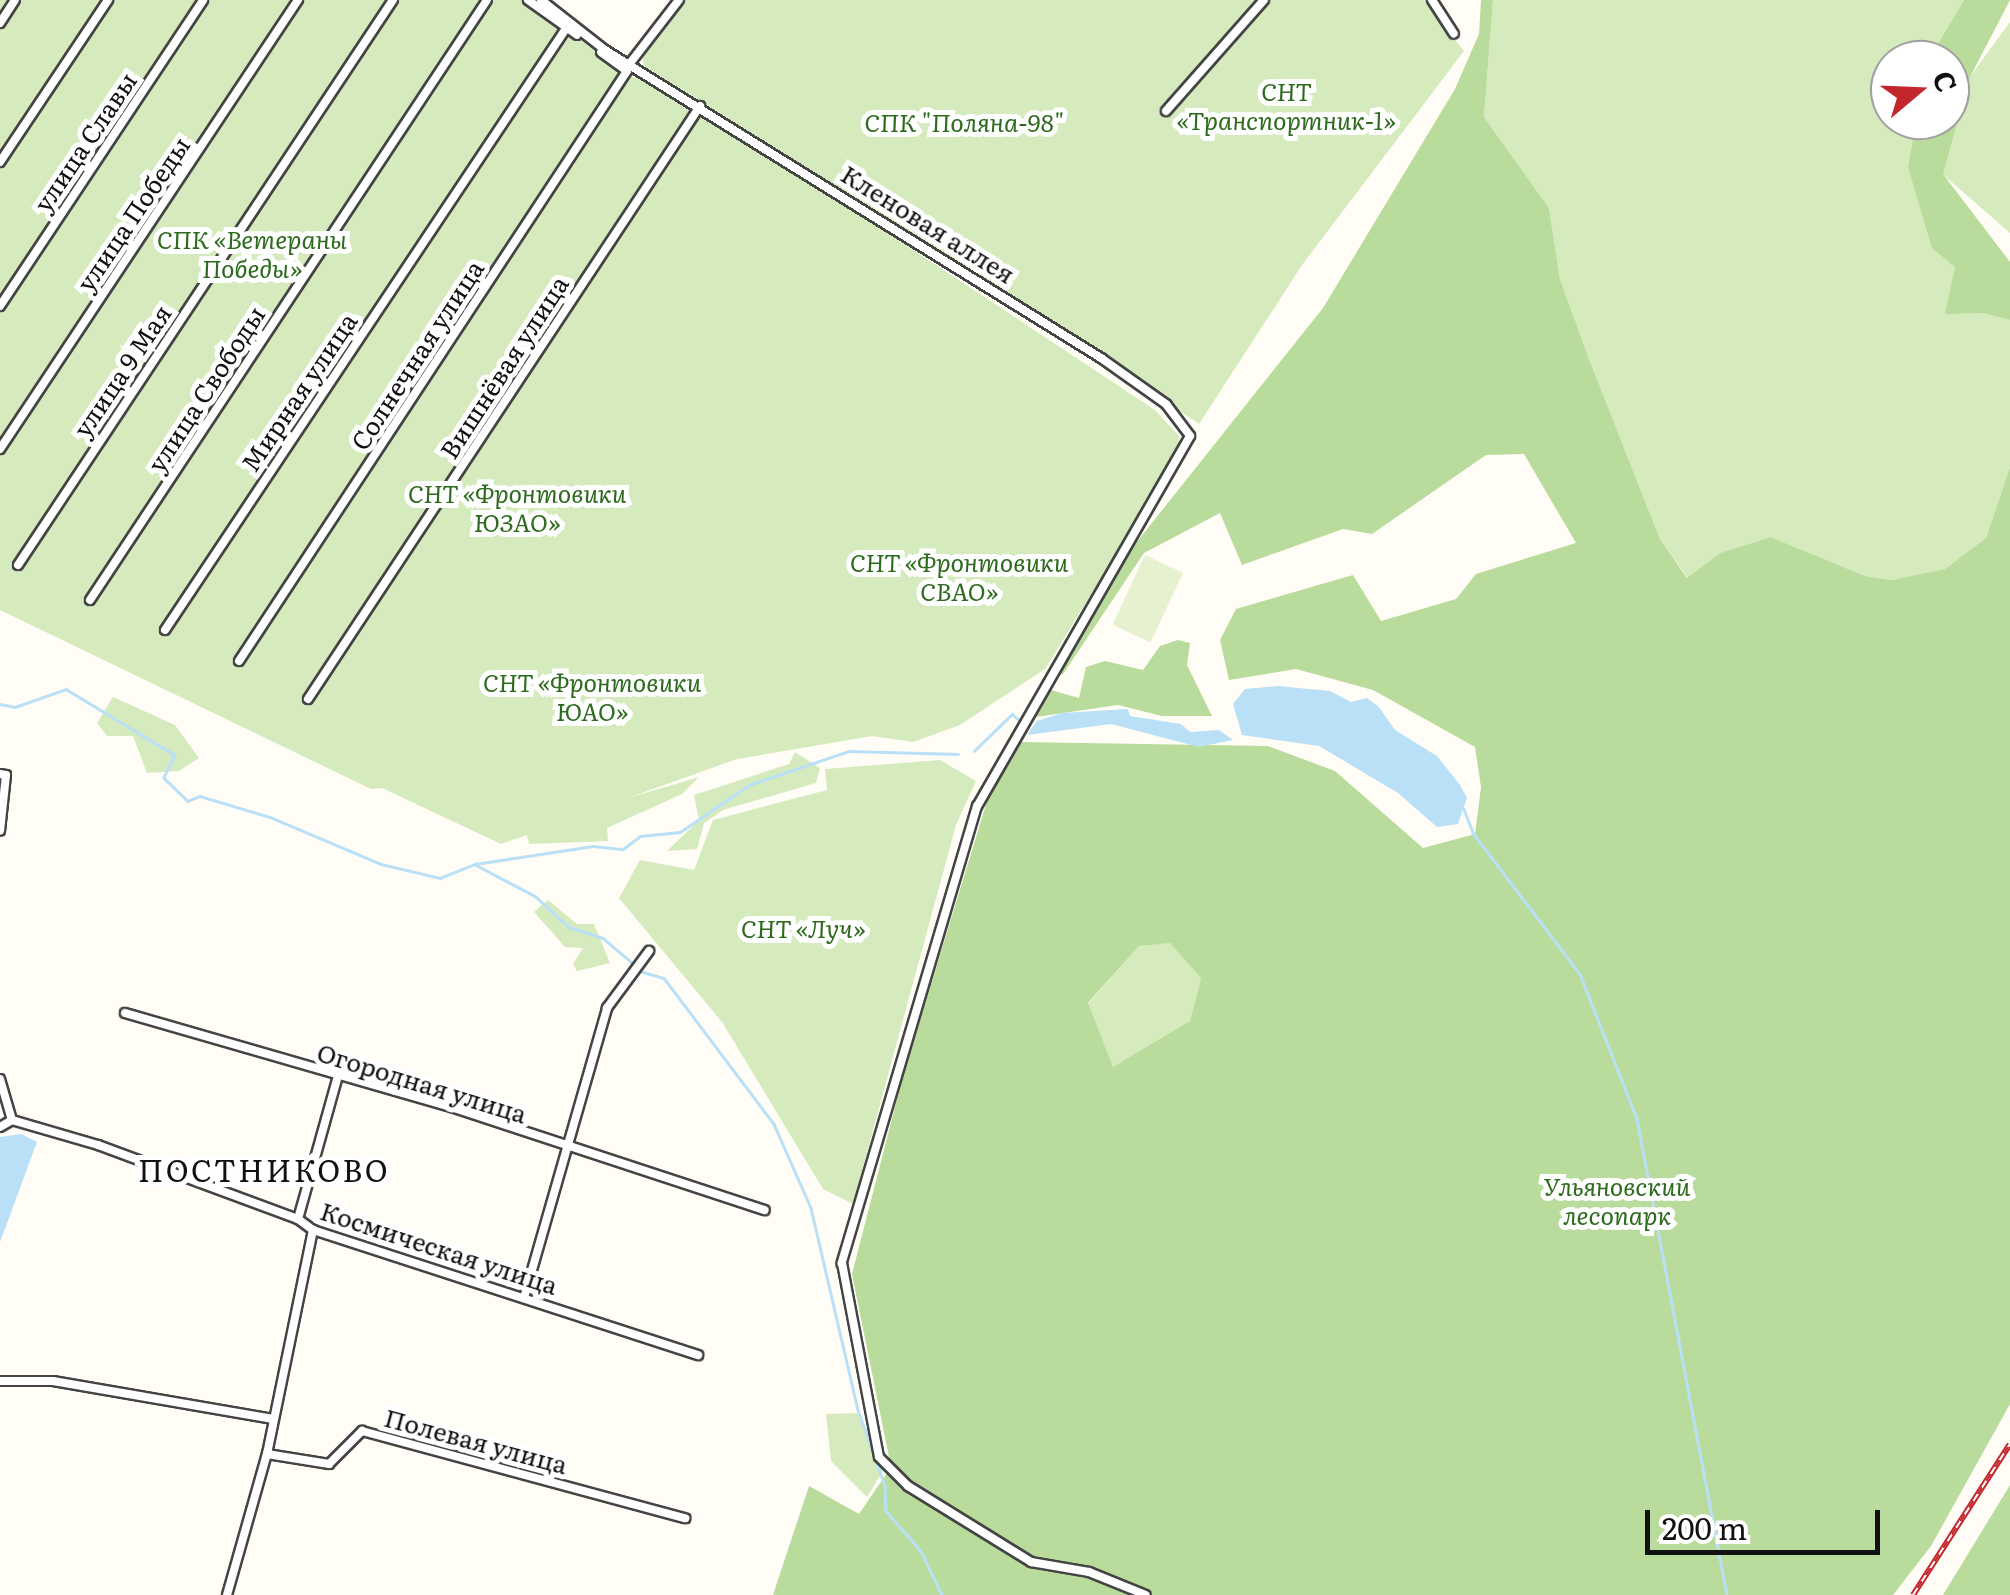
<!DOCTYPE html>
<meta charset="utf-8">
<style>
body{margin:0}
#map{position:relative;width:2010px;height:1595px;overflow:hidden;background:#fffdf5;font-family:Literata,serif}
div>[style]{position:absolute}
.green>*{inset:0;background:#d5ebbd}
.forest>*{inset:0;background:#b9dc9c}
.pitch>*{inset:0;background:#e6f2cf;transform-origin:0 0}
.water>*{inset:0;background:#b9e0f7}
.stream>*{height:2.5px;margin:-1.25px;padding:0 1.25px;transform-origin:1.25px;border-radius:1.25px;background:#b9e0f7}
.roads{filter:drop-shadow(2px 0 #444) drop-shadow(-2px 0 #444) drop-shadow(0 2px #444) drop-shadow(0 -2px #444)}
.minor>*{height:8px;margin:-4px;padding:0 4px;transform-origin:4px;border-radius:4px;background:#fff}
.rail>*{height:6px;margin-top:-3px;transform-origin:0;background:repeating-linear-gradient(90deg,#fff 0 8px,#c4262e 0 16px);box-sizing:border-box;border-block:2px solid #c4262e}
span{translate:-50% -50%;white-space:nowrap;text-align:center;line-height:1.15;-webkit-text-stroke:10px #fff;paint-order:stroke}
.park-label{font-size:25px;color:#2f6b1f;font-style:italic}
.street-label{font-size:25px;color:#111}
.quarter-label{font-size:30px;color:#111;letter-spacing:2.5px}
.north{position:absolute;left:1870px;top:40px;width:100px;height:100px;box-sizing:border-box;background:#fff;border:2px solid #a0a0a0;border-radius:50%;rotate:71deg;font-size:28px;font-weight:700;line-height:40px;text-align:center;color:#111}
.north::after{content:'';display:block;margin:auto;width:35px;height:45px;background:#c4262e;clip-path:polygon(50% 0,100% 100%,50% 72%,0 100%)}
.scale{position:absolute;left:1645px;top:1510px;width:235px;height:45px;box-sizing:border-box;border:5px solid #111;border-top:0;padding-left:12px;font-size:30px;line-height:35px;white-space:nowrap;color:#111;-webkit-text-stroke:8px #fff;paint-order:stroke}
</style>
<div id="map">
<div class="green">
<i style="clip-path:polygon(0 0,526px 0,629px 76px,667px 87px,1155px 410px,1179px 436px,1180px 450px,1045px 669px,960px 725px,913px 742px,872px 736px,737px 759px,628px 798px,699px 777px,682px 794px,607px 828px,608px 841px,529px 844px,527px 835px,501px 844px,382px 788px,371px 789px,0 610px)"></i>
<i style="clip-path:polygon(683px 0,1424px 0,1464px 51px,1302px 265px,1199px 424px,981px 277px,975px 263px,966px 267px,644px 66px,642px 53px)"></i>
<i style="clip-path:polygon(1493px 0,1964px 0,1928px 60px,1890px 60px,1890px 120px,1916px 120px,1908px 167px,1921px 205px,1982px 313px,2010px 320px,2010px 467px,1986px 538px,1945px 569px,1891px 580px,1865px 576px,1771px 537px,1720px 553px,1688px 578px,1660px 539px,1589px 359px,1560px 279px,1549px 208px,1484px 117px)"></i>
<i style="clip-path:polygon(2010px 22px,2010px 233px,1916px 151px,1950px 120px,1950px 104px)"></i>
<i style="clip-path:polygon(113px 697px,175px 725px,199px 758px,179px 771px,147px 773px,133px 736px,107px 736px,97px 723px)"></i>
<i style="clip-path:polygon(795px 752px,820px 768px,816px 783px,723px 810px,704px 823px,697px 849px,667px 851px,699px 820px,694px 795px,789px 764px)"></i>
<i style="clip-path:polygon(940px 760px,976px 781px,956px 825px,853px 1204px,823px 1189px,722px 1022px,619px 898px,640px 860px,694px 870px,713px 820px,827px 790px,825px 769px)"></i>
<i style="clip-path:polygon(548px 900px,577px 924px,594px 924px,610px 963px,577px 971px,573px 964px,583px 948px,565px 947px,534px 912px)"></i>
<i style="clip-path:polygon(1170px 942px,1201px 978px,1190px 1021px,1113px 1068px,1088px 1004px,1139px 946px)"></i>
<i style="clip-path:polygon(860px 1413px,883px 1471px,867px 1497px,831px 1461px,826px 1414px)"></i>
</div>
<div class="forest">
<i style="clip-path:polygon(evenodd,1481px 0,1493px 0,1484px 117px,1549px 208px,1560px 279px,1589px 359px,1660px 539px,1687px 578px,1720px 553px,1771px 537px,1865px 576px,1891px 580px,1945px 569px,1986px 538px,2010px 467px,2010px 1404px,1931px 1546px,1893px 1595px,773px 1595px,809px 1486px,859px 1514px,891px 1467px,852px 1274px,903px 1076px,988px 798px,1021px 742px,1268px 746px,1335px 771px,1423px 848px,1475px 834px,1481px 787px,1475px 747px,1373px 690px,1296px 669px,1229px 680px,1220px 640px,1236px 609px,1353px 575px,1381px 621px,1456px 599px,1476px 574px,1576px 543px,1524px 454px,1486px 455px,1372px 534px,1343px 529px,1242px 565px,1220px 513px,1144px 553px,1063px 674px,1054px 676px,1136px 543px,1323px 308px,1455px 89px,1479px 34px,1481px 0,1170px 943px,1201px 978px,1190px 1021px,1113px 1067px,1088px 1003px,1139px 946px,1170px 943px)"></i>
<i style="clip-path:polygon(1964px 0,2010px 0,1969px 79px,1943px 174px,2010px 262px,2010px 320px,1982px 313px,1945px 314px,1955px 267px,1932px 248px,1908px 167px,1916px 120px,1950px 120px,1950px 60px,1928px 60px)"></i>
<i style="clip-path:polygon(1178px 640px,1190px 643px,1187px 665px,1212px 716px,1162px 716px,1118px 705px,1036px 717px,1051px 690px,1079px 698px,1086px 667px,1105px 661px,1143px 670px,1160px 646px)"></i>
<i style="clip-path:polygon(2010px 1485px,2010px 1595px,1943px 1595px)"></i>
</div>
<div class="pitch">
<i style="left:1145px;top:555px;width:42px;height:77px;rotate:25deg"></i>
</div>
<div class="water">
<i style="clip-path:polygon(1278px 686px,1330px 691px,1351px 702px,1367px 698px,1378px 706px,1395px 730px,1437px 756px,1460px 785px,1467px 798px,1458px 824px,1437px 827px,1398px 793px,1319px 746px,1242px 735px,1233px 704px,1245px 689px)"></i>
<i style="clip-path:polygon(1128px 709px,1130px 716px,1181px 724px,1190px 732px,1219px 730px,1233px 740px,1199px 747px,1111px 724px,1027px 735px,1037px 721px,1062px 713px)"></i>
<i style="clip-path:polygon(21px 1134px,37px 1142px,0 1242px,0 1137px)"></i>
</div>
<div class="stream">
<i style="left:0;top:704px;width:15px;rotate:11deg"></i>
<i style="left:15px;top:707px;width:54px;rotate:-19.4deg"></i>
<i style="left:66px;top:689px;width:127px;rotate:31.2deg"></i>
<i style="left:175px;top:755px;width:25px;rotate:116deg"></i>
<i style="left:164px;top:778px;width:33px;rotate:44deg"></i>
<i style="left:188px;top:801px;width:13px;rotate:-23deg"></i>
<i style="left:200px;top:796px;width:73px;rotate:16.7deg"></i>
<i style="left:270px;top:817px;width:121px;rotate:22.9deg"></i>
<i style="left:381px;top:864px;width:61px;rotate:13.3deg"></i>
<i style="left:440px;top:878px;width:38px;rotate:-22deg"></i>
<i style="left:475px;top:864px;width:119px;rotate:-8.7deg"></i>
<i style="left:593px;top:846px;width:30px;rotate:6deg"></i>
<i style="left:623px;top:849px;width:21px;rotate:-37deg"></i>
<i style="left:640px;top:836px;width:40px;rotate:-5.7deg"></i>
<i style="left:680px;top:832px;width:83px;rotate:-34.3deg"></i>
<i style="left:749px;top:785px;width:106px;rotate:-18.8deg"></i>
<i style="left:849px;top:751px;width:109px;rotate:1.6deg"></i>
<i style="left:974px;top:751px;width:53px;rotate:-44.2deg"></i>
<i style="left:1012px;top:714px;width:8px;rotate:40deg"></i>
<i style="left:1464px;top:809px;width:26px;rotate:69deg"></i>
<i style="left:1473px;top:833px;width:177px;rotate:52.8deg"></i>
<i style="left:1580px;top:974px;width:156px;rotate:68.5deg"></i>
<i style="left:1637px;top:1119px;width:484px;rotate:79.3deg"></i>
<i style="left:476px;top:865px;width:67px;rotate:27.7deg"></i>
<i style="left:535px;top:896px;width:46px;rotate:42.4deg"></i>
<i style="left:569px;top:927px;width:36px;rotate:18deg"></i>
<i style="left:603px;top:938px;width:52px;rotate:40.4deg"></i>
<i style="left:643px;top:972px;width:22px;rotate:16deg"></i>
<i style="left:664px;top:978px;width:183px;rotate:53deg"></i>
<i style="left:774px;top:1124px;width:92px;rotate:66.2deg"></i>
<i style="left:811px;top:1208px;width:207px;rotate:76.9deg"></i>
<i style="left:858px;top:1410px;width:81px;rotate:70.4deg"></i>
<i style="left:885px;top:1486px;width:25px;rotate:88deg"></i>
<i style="left:886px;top:1511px;width:53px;rotate:48.8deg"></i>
<i style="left:921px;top:1551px;width:49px;rotate:64.5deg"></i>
</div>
<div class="roads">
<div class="minor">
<i style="left:528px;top:0;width:60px;rotate:35.5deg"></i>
<i style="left:541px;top:0;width:81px;rotate:38deg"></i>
<i style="left:605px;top:50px;width:584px;rotate:31.84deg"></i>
<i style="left:1101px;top:358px;width:80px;rotate:35.3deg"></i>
<i style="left:1166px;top:404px;width:40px;rotate:53deg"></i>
<i style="left:1190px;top:436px;width:427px;rotate:119.9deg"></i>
<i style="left:977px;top:806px;width:477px;rotate:106.5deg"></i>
<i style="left:842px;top:1263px;width:197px;rotate:79.2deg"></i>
<i style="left:879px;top:1457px;width:41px;rotate:45deg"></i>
<i style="left:908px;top:1486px;width:145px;rotate:31.7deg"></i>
<i style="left:1031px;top:1562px;width:59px;rotate:9.8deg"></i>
<i style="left:1089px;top:1572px;width:61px;rotate:22deg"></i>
<i style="left:1432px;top:0;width:40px;rotate:57.1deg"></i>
<i style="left:0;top:23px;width:27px;rotate:-57deg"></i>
<i style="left:631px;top:62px;width:78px;rotate:-52.3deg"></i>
<i style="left:1166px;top:111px;width:148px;rotate:-48.6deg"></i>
<i style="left:0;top:162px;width:195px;rotate:-56.3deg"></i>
<i style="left:0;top:306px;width:367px;rotate:-56.4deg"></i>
<i style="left:0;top:449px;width:539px;rotate:-56.43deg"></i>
<i style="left:18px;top:565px;width:678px;rotate:-56.43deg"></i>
<i style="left:90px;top:600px;width:719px;rotate:-56.51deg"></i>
<i style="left:165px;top:630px;width:725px;rotate:-56.31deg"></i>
<i style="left:239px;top:661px;width:706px;rotate:-56.67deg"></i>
<i style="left:627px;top:71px;width:32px;rotate:-144deg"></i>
<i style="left:308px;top:699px;width:711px;rotate:-56.53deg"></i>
<i style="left:0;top:774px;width:6px;rotate:9deg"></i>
<i style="left:6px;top:775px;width:56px;rotate:96.1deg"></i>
<i style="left:125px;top:1013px;width:342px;rotate:16.1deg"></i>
<i style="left:454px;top:1108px;width:327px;rotate:18.2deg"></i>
<i style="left:0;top:1079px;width:43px;rotate:73.7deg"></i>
<i style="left:0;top:1127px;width:14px;rotate:-30deg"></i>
<i style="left:12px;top:1120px;width:90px;rotate:16.2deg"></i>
<i style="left:98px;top:1145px;width:213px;rotate:20.3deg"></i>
<i style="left:298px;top:1219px;width:19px;rotate:36deg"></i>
<i style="left:313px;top:1230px;width:405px;rotate:18deg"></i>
<i style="left:298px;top:1219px;width:145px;rotate:-74.4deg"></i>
<i style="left:524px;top:1298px;width:302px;rotate:-74deg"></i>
<i style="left:607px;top:1008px;width:71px;rotate:-53.6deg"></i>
<i style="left:0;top:1381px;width:53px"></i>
<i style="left:53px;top:1381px;width:222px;rotate:9.8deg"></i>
<i style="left:267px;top:1454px;width:63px;rotate:9.2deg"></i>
<i style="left:329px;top:1464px;width:47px;rotate:-45deg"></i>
<i style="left:362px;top:1431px;width:335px;rotate:15.1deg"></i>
<i style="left:227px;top:1595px;width:147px;rotate:-74.2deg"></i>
<i style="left:267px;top:1454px;width:229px;rotate:-78.4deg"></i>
</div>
</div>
<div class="rail">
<i style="left:1913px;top:1595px;width:179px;rotate:-57.3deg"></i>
</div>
<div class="park-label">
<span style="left:1286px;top:106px">СНТ<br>«Транспортник-1»</span>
<span style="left:964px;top:122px">СПК "Поляна-98"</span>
<span style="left:252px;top:254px">СПК «Ветераны<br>Победы»</span>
<span style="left:517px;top:508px">СНТ «Фронтовики<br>ЮЗАО»</span>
<span style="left:959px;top:577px">СНТ «Фронтовики<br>СВАО»</span>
<span style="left:592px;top:697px">СНТ «Фронтовики<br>ЮАО»</span>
<span style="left:803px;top:928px">СНТ «Луч»</span>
<span style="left:1617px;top:1201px">Ульяновский<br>лесопарк</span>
</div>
<div class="street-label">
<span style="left:85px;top:142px;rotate:-56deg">улица Славы</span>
<span style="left:133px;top:214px;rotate:-56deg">улица Победы</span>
<span style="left:928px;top:224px;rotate:32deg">Кленовая аллея</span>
<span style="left:417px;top:355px;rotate:-57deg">Солнечная улица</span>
<span style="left:504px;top:367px;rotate:-57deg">Вишнёвая улица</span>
<span style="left:122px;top:371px;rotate:-56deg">улица 9 Мая</span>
<span style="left:206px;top:389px;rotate:-57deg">улица Свободы</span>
<span style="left:299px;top:392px;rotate:-56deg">Мирная улица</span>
<span style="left:422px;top:1083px;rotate:17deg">Огородная улица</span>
<span style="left:439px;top:1248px;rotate:18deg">Космическая улица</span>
<span style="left:476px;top:1441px;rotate:15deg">Полевая улица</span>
</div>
<div class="quarter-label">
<span style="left:264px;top:1169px">ПОСТНИКОВО</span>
</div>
<div class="north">С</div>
<div class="scale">200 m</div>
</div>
